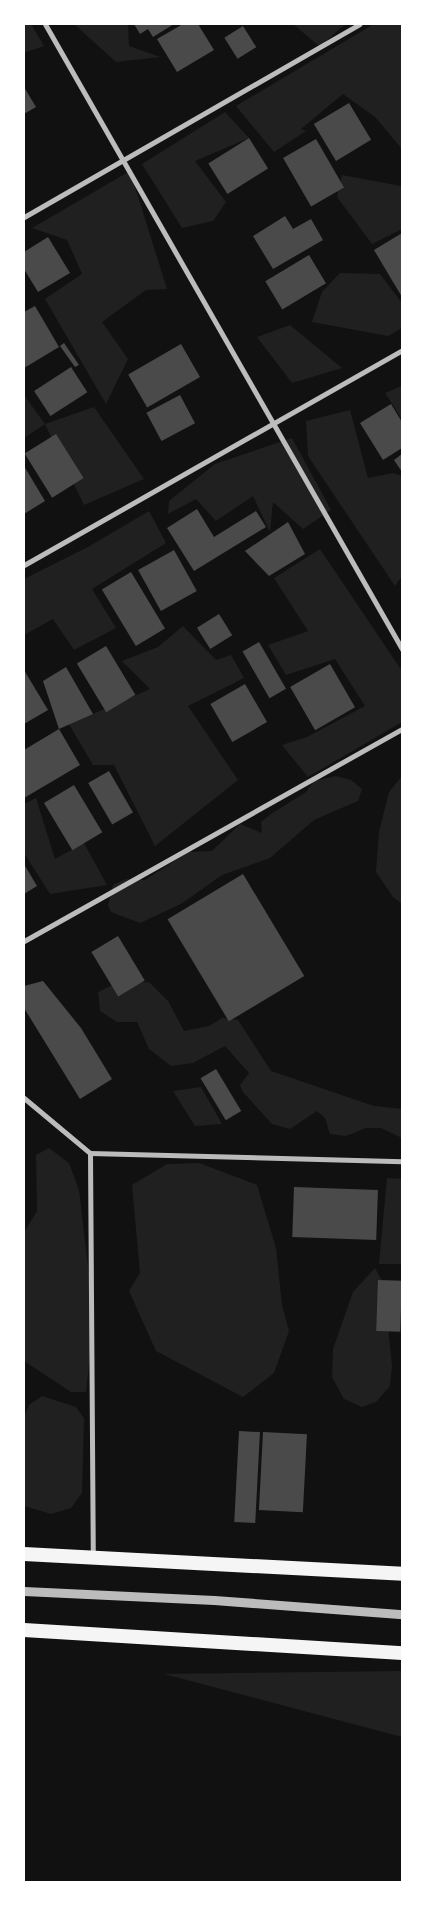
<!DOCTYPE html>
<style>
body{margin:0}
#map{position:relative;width:426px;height:1906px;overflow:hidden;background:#111;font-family:"IBM Plex Sans",sans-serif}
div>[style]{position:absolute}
.green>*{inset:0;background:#202020}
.building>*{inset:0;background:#4a4a4a;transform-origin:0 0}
.minor>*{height:5px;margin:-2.5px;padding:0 2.5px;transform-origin:2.5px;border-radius:2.5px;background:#bcbcbc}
.tertiary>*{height:9px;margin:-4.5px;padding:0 4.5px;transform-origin:4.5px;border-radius:4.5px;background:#bcbcbc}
.trunk>*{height:14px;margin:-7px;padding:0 7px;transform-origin:7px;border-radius:7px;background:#f5f5f5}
span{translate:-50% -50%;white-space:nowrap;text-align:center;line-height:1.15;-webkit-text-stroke:4.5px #fff;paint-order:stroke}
.frame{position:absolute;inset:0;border:25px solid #fff;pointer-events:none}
</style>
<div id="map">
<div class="green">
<i style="clip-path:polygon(24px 24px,31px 24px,44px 46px,24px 53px)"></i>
<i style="clip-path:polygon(74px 24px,128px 24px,129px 46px,160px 57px,116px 62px)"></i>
<i style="clip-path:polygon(293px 24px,345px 24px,320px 47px)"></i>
<i style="clip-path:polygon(374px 24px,402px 24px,402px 149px,375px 117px,343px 94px,301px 129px,306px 131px,274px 152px,236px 106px)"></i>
<i style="clip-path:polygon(225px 112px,249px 138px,195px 161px,226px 202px,213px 221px,182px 228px,142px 164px)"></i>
<i style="clip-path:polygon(130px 171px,167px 289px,146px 290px,102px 322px,128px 359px,106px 404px,45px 299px,82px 274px,67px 240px,32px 228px)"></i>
<i style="clip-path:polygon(342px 175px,401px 186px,402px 229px,372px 244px,337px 197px)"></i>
<i style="clip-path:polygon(340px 273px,380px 274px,402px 303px,402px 328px,388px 336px,312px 322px,322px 292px)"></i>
<i style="clip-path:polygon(290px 325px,342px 368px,292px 383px,257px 337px)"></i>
<i style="clip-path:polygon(402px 386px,402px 419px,385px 393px)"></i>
<i style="clip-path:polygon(24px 395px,45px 424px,94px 407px,144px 479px,84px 505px,45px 424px,24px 438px)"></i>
<i style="clip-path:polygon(350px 410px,368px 478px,393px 473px,402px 476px,402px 576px,395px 586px,308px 456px,306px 421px)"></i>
<i style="clip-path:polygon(292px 438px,331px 510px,303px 529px,273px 502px,270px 532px,253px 496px,216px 521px,196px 499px,168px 514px,169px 501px,215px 464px)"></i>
<i style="clip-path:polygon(149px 511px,166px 543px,92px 589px,116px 628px,74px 650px,53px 619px,24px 635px,24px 579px,88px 547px)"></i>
<i style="clip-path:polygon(320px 549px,402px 671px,402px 722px,308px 777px,282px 745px,307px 737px,365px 706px,335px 659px,286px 675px,268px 645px,308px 631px,274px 578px)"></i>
<i style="clip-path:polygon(183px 626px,216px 660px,231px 655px,244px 678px,188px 706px,238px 780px,155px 846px,114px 765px,93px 765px,66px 719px,93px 714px,150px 689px,122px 661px,158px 647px)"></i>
<i style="clip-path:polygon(336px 776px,351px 780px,362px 789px,358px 801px,314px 820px,270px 858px,222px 875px,181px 904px,140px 923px,111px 912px,108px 905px,113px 885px,126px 879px,145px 880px,188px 852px,212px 851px,240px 824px,262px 833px,261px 822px,271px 814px,306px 792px,314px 781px)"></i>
<i style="clip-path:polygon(402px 776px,402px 904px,393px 897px,376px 872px,379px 832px,389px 792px)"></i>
<i style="clip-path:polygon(36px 798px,55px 859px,84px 843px,107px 885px,50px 894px,24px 853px,24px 804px)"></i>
<i style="clip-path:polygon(149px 982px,168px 1001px,184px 1031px,209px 1026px,222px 1018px,238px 1020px,271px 1071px,374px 1106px,402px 1109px,402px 1138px,381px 1128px,366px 1128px,346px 1136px,330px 1134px,325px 1118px,317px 1111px,290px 1129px,272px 1124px,243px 1092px,240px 1085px,249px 1073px,225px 1046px,193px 1063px,171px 1066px,149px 1049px,137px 1022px,117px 1022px,100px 1011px,98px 992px,115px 984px)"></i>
<i style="clip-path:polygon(201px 1087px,222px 1124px,195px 1126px,173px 1091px)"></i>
<i style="clip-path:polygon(49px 1148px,69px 1163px,79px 1190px,94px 1317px,86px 1392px,71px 1392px,24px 1361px,24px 1232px,37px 1211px,36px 1155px)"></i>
<i style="clip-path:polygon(199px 1163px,257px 1185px,276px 1248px,282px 1305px,289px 1331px,274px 1373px,243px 1397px,156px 1351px,129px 1291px,140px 1273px,132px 1185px,167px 1164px)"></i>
<i style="clip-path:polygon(387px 1178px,402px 1179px,402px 1264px,379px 1264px)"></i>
<i style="clip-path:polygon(375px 1268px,389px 1293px,387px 1317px,392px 1366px,390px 1386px,376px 1402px,362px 1407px,344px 1399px,332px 1377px,333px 1349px,353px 1292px)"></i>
<i style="clip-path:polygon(42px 1396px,76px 1407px,84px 1418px,82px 1493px,71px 1508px,51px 1514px,24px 1506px,24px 1417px,29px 1405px)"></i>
<i style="clip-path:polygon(402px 1671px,402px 1737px,164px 1674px)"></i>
</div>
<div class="building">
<i style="clip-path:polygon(134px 24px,174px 24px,153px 37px,148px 29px,140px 34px)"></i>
<i style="clip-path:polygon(183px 24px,198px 24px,214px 50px,177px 72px,157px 39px)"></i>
<i style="left:243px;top:26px;width:25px;height:22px;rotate:58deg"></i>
<i style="clip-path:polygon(24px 87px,36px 107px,24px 114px)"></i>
<i style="left:349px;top:103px;width:43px;height:41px;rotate:59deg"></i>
<i style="left:249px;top:138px;width:36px;height:48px;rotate:58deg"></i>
<i style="left:316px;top:139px;width:56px;height:38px;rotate:60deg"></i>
<i style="clip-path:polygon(285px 216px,293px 229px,311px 219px,323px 240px,273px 269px,253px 236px)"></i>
<i style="clip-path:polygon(402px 233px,402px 297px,374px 250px)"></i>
<i style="clip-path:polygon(48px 237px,70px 273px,38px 292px,24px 269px,24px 252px)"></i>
<i style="left:309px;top:255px;width:33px;height:51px;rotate:59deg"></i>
<i style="clip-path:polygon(35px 306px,59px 347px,24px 368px,24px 312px)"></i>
<i style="clip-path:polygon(64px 343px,79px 365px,75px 367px,60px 346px)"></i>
<i style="left:181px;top:344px;width:38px;height:61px;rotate:60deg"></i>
<i style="left:71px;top:367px;width:30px;height:44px;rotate:57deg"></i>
<i style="left:180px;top:395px;width:32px;height:38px;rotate:62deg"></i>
<i style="clip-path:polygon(391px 404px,402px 422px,402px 448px,383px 460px,360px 423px)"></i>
<i style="left:56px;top:434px;width:52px;height:37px;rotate:58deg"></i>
<i style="clip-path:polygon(402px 454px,402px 472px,394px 460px)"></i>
<i style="clip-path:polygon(24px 466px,45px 501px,24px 514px)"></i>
<i style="clip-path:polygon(197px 509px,214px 537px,256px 511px,266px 527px,194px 571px,167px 528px)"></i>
<i style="clip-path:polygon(288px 522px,305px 554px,269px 576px,245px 551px)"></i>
<i style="left:174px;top:550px;width:47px;height:41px;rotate:61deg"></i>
<i style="left:131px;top:572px;width:66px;height:34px;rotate:59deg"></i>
<i style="left:219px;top:614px;width:25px;height:26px;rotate:58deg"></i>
<i style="left:259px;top:642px;width:54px;height:19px;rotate:60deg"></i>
<i style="left:106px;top:646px;width:57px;height:34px;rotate:59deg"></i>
<i style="left:330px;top:664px;width:50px;height:46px;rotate:60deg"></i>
<i style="clip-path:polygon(66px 667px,93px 714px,59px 729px,43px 681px)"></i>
<i style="clip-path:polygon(24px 670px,48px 710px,24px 724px)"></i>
<i style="left:245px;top:684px;width:44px;height:40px;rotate:60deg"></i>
<i style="clip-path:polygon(59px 729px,80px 765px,24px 798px,24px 750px)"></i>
<i style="left:109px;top:771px;width:48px;height:24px;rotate:60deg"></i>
<i style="left:74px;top:785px;width:55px;height:35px;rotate:59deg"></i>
<i style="clip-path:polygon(24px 864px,37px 886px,24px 894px)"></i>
<i style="left:243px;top:874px;width:119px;height:88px;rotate:59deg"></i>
<i style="left:118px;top:936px;width:52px;height:31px;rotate:59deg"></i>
<i style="clip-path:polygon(43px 981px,81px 1028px,112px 1079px,80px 1099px,24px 1008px,24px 986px)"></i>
<i style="left:216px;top:1069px;width:49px;height:18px;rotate:59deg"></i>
<i style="left:294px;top:1187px;width:84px;height:50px;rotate:2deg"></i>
<i style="left:378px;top:1280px;width:24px;height:51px;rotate:2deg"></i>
<i style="left:239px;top:1431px;width:21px;height:91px;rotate:3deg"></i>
<i style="left:263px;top:1432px;width:44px;height:78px;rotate:3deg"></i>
</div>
<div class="minor">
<i style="left:45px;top:24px;width:720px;rotate:60.26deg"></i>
<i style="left:24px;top:217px;width:387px;rotate:-29.9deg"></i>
<i style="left:24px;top:565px;width:435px;rotate:-29.6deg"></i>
<i style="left:24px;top:941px;width:433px;rotate:-29.3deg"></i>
<i style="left:24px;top:1098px;width:86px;rotate:39.8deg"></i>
<i style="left:90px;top:1153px;width:312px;rotate:1.5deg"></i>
<i style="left:90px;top:1153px;width:403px;rotate:89.6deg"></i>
</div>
<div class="tertiary">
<i style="left:24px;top:1591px;width:190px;rotate:2.7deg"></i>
<i style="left:214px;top:1600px;width:189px;rotate:4.3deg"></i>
</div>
<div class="trunk">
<i style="left:24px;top:1554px;width:379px;rotate:3deg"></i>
<i style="left:24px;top:1630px;width:379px;rotate:3.5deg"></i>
</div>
<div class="frame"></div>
</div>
